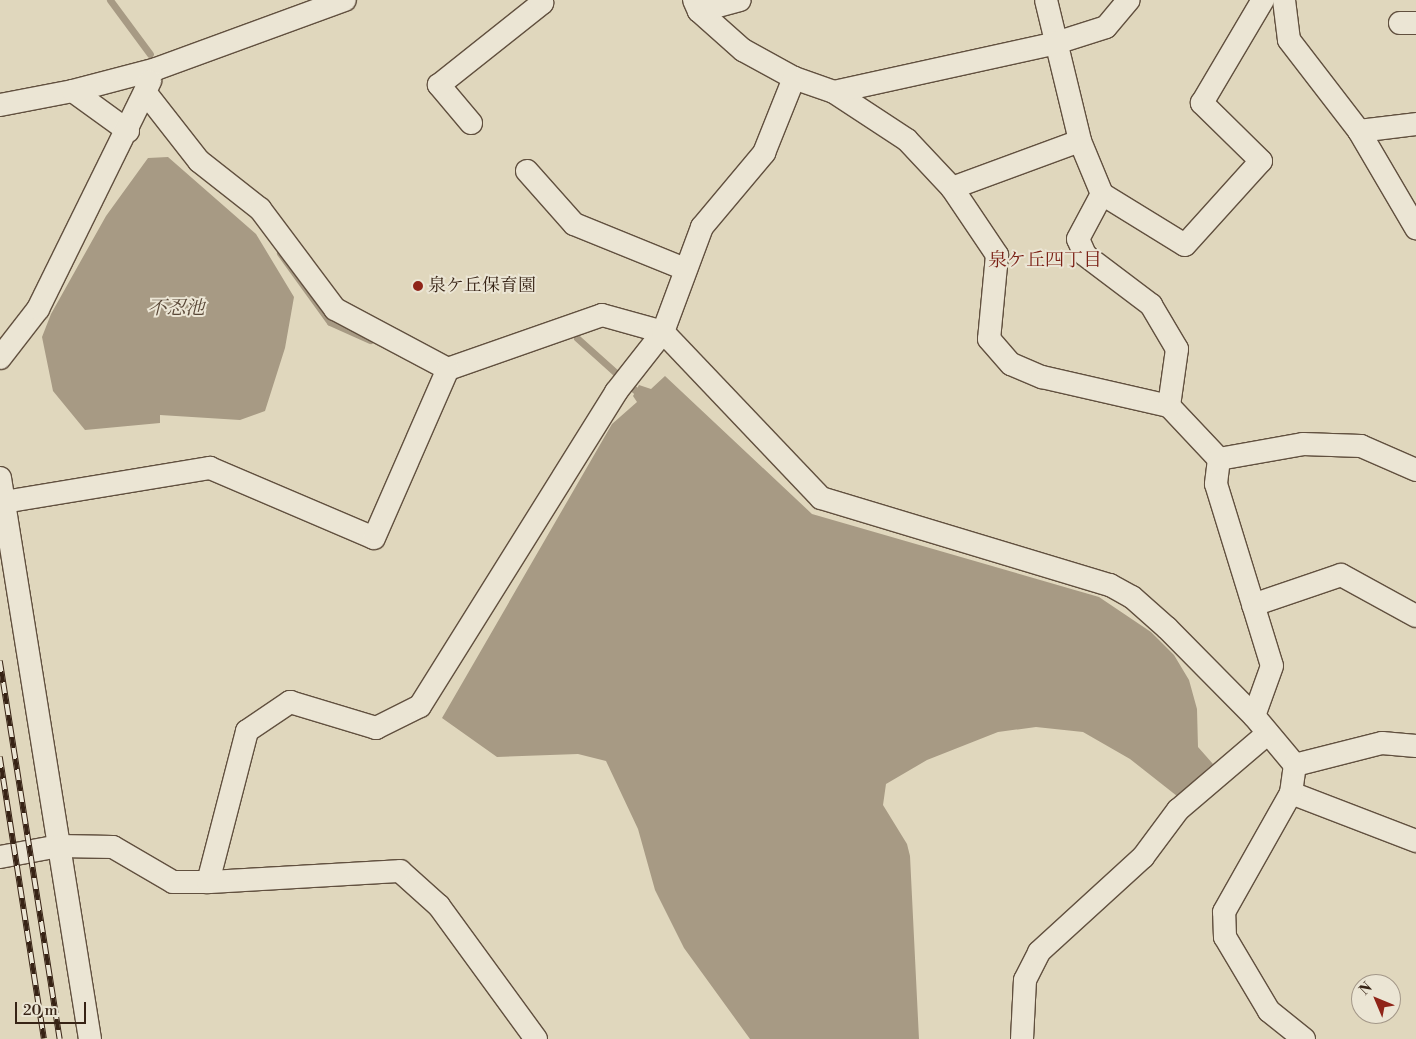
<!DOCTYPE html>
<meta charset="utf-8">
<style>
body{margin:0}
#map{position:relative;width:1416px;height:1039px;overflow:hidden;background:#e0d7bd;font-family:"Libre Bodoni","Noto Serif JP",serif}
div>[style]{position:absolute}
.water>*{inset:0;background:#a79a84}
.stream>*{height:7px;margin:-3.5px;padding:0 3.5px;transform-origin:3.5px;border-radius:3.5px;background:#a79a84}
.roads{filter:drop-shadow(1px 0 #61503f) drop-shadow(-1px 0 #61503f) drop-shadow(0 1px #61503f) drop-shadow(0 -1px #61503f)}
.street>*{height:22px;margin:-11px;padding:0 11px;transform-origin:11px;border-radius:11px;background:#ebe5d4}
.rail>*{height:5.5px;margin-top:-2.75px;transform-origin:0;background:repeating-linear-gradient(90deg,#ebe5d4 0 11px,#372315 0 22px);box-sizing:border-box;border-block:1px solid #372315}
.dots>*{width:14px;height:14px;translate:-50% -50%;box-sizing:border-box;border:2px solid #ebe5d4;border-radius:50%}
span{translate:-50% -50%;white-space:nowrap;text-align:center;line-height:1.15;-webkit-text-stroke:4px #ebe5d4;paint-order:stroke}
.poi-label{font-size:18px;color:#372315}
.left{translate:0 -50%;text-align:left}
.neighbourhood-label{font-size:19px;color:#7a1f14}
.water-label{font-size:19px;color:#594736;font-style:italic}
.north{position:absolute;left:1351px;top:974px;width:50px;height:50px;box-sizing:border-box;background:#ebe5d4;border:1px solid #a39788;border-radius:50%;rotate:315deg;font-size:14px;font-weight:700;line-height:20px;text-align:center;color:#372315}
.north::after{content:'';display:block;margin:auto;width:18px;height:22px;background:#8f2418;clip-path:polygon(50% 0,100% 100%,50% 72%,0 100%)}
.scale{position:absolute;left:15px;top:1002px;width:71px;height:22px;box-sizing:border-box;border:2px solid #372315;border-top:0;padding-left:6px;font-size:15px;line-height:18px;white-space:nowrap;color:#372315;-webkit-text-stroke:4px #ebe5d4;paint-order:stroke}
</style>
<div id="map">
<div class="water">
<i style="clip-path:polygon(168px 157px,256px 234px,294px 297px,285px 348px,265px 411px,240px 420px,160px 415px,160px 423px,85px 430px,53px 391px,42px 337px,51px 314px,106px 216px,148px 158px)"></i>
<i style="clip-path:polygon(665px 376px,812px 514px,1099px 597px,1151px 632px,1174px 655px,1189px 680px,1197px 709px,1198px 747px,1213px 764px,1177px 796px,1130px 759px,1083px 732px,1036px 727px,998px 732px,927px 760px,886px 784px,883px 805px,907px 844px,910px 856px,919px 1039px,750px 1039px,684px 948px,655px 890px,638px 829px,606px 761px,578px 754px,497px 757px,442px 718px,612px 424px,637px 402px,633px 396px,639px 385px,651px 389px)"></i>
</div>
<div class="stream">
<i style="left:110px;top:0;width:67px;rotate:53.5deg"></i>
<i style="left:280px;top:253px;width:85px;rotate:54.1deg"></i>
<i style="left:330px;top:322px;width:44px;rotate:24.2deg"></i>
<i style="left:577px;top:338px;width:78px;rotate:41.9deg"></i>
</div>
<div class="roads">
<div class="street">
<i style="left:694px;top:0;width:12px;rotate:66deg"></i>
<i style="left:699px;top:11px;width:59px;rotate:41.6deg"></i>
<i style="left:743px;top:50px;width:58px;rotate:28.8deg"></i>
<i style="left:794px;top:78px;width:42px;rotate:19.3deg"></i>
<i style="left:834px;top:92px;width:87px;rotate:33.3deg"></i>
<i style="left:907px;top:140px;width:66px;rotate:46.8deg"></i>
<i style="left:952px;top:188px;width:81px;rotate:56.1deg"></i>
<i style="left:997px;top:255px;width:84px;rotate:95.4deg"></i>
<i style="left:989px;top:339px;width:33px;rotate:49deg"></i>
<i style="left:1011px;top:364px;width:34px;rotate:23deg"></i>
<i style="left:1042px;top:377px;width:130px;rotate:12.9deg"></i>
<i style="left:1169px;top:406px;width:73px;rotate:46.7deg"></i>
<i style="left:1219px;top:459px;width:85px;rotate:-10.1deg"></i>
<i style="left:1303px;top:444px;width:58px;rotate:2deg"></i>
<i style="left:1361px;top:446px;width:60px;rotate:23.6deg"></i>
<i style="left:1046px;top:0;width:145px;rotate:76.4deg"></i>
<i style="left:1080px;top:141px;width:57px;rotate:67.5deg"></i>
<i style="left:1102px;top:194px;width:97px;rotate:31.6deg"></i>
<i style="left:1185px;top:245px;width:113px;rotate:-47.9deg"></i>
<i style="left:1261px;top:161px;width:83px;rotate:-135.5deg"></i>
<i style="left:1202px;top:103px;width:120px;rotate:-59.4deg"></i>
<i style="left:1284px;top:0;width:40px;rotate:82.9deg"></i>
<i style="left:1289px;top:40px;width:115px;rotate:52.4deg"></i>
<i style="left:1359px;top:131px;width:113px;rotate:59.6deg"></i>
<i style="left:699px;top:11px;width:42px;rotate:-15deg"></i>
<i style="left:1400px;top:23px;width:16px"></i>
<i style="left:73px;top:91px;width:68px;rotate:36deg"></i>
<i style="left:145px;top:92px;width:88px;rotate:52deg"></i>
<i style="left:199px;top:161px;width:78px;rotate:38.2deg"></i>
<i style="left:260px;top:209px;width:125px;rotate:53.1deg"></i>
<i style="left:335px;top:309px;width:128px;rotate:28deg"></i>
<i style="left:448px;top:369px;width:163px;rotate:-19.3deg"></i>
<i style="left:602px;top:315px;width:63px;rotate:15.6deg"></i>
<i style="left:663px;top:332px;width:229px;rotate:46.4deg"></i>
<i style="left:821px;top:498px;width:302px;rotate:16.8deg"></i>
<i style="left:1110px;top:585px;width:25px;rotate:29deg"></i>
<i style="left:1132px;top:597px;width:47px;rotate:41.5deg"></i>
<i style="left:1167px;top:628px;width:124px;rotate:45.3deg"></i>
<i style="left:1254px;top:716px;width:64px;rotate:50.1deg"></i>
<i style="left:834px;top:92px;width:227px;rotate:-12.4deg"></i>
<i style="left:1056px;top:43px;width:52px;rotate:-17.7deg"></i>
<i style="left:1106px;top:27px;width:35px;rotate:-50deg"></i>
<i style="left:0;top:105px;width:74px;rotate:-10.9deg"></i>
<i style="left:73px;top:91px;width:86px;rotate:-14.8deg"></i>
<i style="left:156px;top:69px;width:201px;rotate:-20.1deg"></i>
<i style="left:471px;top:123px;width:50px;rotate:-130.1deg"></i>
<i style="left:439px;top:85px;width:132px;rotate:-38.5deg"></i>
<i style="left:542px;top:3px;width:3px;rotate:-108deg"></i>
<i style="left:1359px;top:131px;width:57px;rotate:-7deg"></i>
<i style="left:527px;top:171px;width:71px;rotate:48.4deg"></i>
<i style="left:574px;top:224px;width:120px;rotate:22.1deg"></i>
<i style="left:952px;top:188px;width:136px;rotate:-20.2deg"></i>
<i style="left:1102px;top:194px;width:51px;rotate:118.1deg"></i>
<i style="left:1078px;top:239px;width:17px;rotate:66deg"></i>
<i style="left:1085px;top:255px;width:83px;rotate:37.1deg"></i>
<i style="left:1151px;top:305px;width:51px;rotate:59.4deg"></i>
<i style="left:1177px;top:349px;width:58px;rotate:98deg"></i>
<i style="left:0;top:358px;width:62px;rotate:-52.2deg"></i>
<i style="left:38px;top:309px;width:254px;rotate:-63.8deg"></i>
<i style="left:1219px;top:459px;width:25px;rotate:97deg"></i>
<i style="left:1216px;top:484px;width:190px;rotate:72.9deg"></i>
<i style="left:1272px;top:666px;width:53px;rotate:109.8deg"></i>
<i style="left:0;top:478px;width:568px;rotate:80.89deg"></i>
<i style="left:4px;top:502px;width:209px;rotate:-9.4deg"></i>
<i style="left:210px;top:468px;width:178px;rotate:23.1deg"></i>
<i style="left:374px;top:538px;width:184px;rotate:-66.4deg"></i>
<i style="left:1253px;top:605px;width:93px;rotate:-18.8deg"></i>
<i style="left:1341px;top:575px;width:85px;rotate:28.7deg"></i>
<i style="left:1291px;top:793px;width:134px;rotate:21deg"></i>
<i style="left:0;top:857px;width:60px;rotate:-10.6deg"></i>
<i style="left:59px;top:846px;width:54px;rotate:1.1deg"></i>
<i style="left:113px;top:847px;width:69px;rotate:30.3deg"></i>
<i style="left:173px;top:882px;width:35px"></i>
<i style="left:536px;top:1039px;width:165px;rotate:-126.1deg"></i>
<i style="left:439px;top:906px;width:52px;rotate:-138.1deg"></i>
<i style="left:400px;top:871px;width:192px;rotate:176.7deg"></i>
<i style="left:208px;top:882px;width:156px;rotate:-75.5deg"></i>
<i style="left:247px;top:731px;width:52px;rotate:-34deg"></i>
<i style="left:290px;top:702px;width:90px;rotate:16.8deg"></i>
<i style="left:376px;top:728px;width:49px;rotate:-26.6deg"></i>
<i style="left:420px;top:706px;width:370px;rotate:-58deg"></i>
<i style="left:616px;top:392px;width:76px;rotate:-51.9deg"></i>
<i style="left:663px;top:332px;width:112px;rotate:-69.6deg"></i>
<i style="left:702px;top:227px;width:97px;rotate:-50deg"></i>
<i style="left:764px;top:153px;width:81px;rotate:-68.2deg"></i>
<i style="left:1022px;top:1039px;width:59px;rotate:-87.1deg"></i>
<i style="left:1025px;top:980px;width:31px;rotate:-63deg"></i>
<i style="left:1039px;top:952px;width:141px;rotate:-42.4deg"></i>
<i style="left:1143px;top:857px;width:59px;rotate:-53.3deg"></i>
<i style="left:1178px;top:810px;width:118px;rotate:-40.5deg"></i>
<i style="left:1304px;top:1039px;width:45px;rotate:-141.3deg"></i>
<i style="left:1269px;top:1011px;width:86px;rotate:-120.7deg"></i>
<i style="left:1225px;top:937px;width:25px;rotate:-92deg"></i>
<i style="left:1224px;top:912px;width:137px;rotate:-60.6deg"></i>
<i style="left:1291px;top:793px;width:28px;rotate:-82deg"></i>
<i style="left:1295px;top:765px;width:90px;rotate:-14.2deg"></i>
<i style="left:1382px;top:743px;width:34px;rotate:5deg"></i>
</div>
</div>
<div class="rail">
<i style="left:0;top:661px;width:383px;rotate:81deg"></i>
<i style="left:0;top:757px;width:285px;rotate:81.1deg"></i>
</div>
<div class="dots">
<i style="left:418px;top:286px;background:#8f2418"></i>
</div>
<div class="poi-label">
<span class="left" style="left:428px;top:286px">泉ケ丘保育園</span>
</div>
<div class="neighbourhood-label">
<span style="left:1045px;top:261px">泉ケ丘四丁目</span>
</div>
<div class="water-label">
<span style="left:176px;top:309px">不忍池</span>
</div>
<div class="north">N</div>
<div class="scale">20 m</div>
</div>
